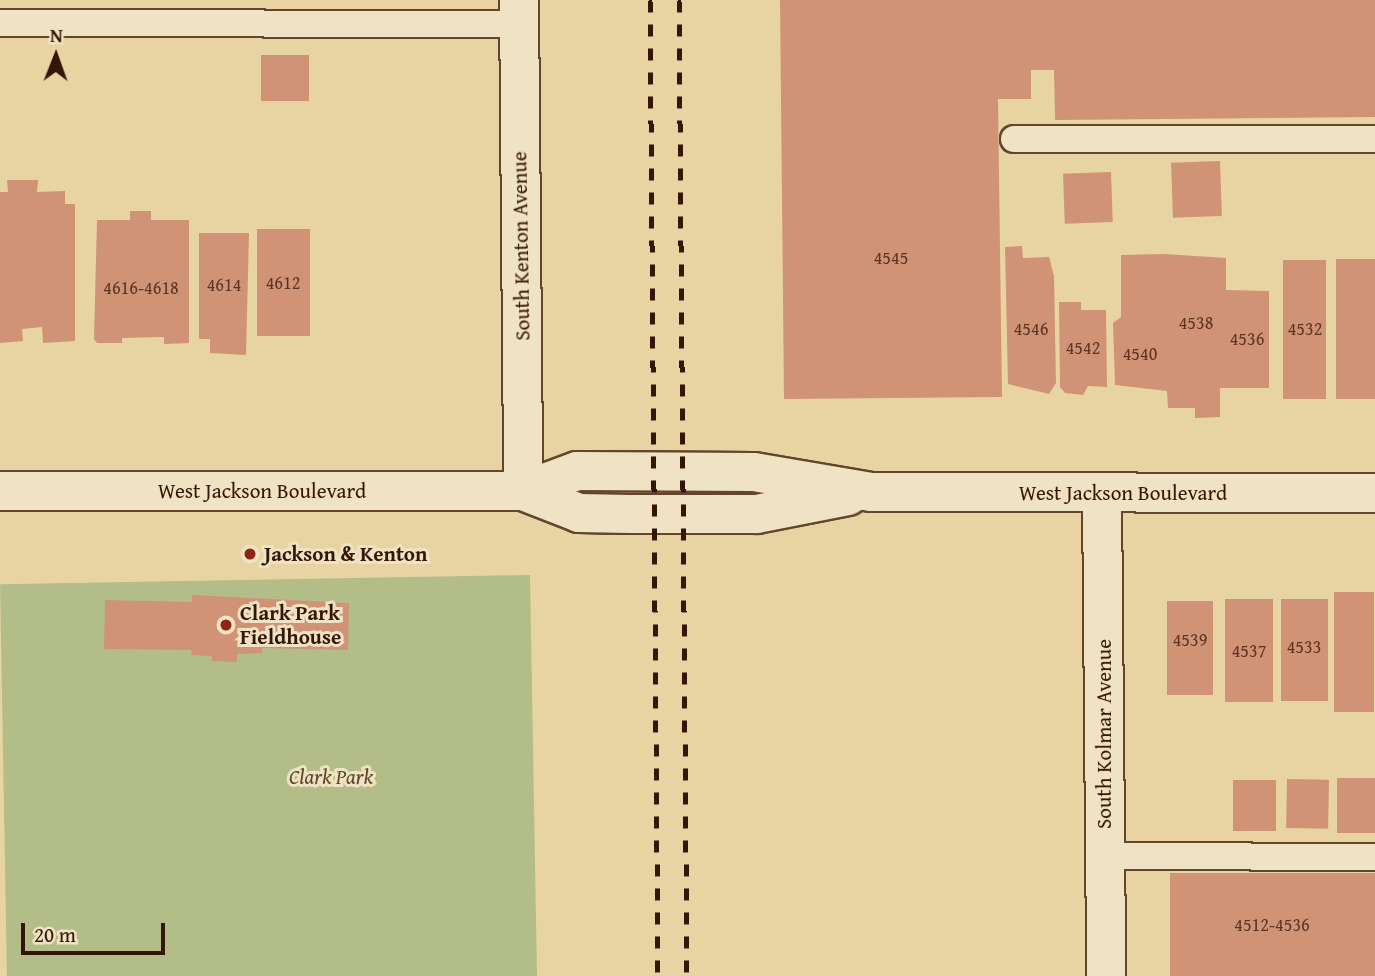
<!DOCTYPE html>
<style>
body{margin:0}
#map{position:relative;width:1375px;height:976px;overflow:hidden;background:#e8d4a2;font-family:"Gentium Book Plus",serif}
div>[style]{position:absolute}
.green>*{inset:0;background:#b3bd88;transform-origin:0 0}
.building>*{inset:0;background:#d09376;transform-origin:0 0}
.roads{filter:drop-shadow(2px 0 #62452c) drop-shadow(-2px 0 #62452c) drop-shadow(0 2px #62452c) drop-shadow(0 -2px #62452c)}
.lane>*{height:26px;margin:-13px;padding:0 13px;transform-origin:13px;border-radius:13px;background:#f0e3c3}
.street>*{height:38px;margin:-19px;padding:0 19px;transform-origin:19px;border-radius:19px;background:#f0e3c3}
.secondary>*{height:38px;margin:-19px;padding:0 19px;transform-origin:19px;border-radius:19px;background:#f0e3c3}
.rail>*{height:5px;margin-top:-2.5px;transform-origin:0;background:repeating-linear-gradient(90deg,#351505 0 12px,transparent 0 24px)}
.dots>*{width:19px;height:19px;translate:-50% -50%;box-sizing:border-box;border:4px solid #f0e3c3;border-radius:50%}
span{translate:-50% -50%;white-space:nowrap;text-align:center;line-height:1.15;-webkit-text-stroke:6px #f0e3c3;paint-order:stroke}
.number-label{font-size:18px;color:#5c3421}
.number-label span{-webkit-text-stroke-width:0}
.street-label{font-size:21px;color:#351505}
.poi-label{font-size:21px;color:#351505;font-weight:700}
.left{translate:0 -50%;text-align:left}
.park-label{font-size:21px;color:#5b472c;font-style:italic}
.north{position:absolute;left:21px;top:21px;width:70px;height:70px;-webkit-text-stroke:5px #f0e3c3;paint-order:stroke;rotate:1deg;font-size:19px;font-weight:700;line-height:28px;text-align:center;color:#351505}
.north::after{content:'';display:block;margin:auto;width:24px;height:32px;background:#351505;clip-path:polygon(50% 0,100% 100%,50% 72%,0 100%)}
.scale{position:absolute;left:21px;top:923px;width:144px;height:32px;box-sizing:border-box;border:4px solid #351505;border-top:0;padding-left:9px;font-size:21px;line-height:24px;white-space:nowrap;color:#351505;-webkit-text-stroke:5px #f0e3c3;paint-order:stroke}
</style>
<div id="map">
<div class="green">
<i style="left:530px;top:575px;width:401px;height:530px;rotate:89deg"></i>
</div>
<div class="building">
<i style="clip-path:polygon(780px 0,1375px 0,1375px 117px,1055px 120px,1054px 70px,1031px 70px,1031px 99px,998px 99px,1002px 397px,784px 399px)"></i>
<i style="left:261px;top:55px;width:48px;height:46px"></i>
<i style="left:1220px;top:161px;width:55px;height:49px;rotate:88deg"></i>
<i style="left:1111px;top:172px;width:50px;height:48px;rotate:88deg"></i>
<i style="clip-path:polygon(7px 180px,38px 180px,37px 192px,65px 191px,65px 204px,75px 204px,75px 341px,43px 343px,42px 327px,22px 329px,23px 341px,0 343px,0 192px,8px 192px)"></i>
<i style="clip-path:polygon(130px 211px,151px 211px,151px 220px,189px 220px,189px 343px,164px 344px,164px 337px,122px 338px,122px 343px,97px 343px,94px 339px,97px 220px,130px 220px)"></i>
<i style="left:257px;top:229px;width:53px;height:107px"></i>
<i style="clip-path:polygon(199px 233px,249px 233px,246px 355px,210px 353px,210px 339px,199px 339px)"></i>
<i style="clip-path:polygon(1022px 246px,1023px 258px,1049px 257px,1054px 276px,1056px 383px,1049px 394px,1008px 384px,1005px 247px)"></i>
<i style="clip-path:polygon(1164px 254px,1226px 258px,1226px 290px,1269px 291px,1269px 388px,1220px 388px,1220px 417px,1195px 418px,1195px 408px,1168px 408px,1167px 391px,1115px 385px,1113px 323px,1121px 317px,1121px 255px)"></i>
<i style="left:1375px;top:259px;width:140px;height:39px;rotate:90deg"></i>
<i style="left:1283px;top:260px;width:43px;height:139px"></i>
<i style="clip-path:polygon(1059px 302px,1081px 302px,1081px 310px,1106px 310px,1107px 387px,1088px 386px,1083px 395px,1065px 393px,1060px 387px)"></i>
<i style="left:1374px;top:592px;width:120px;height:40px;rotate:90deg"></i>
<i style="clip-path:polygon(192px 595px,349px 603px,348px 650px,262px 648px,262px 653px,237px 654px,237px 662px,212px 661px,212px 656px,191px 655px,192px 650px,104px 649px,105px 600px,192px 602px)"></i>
<i style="left:1225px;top:599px;width:48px;height:103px"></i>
<i style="left:1281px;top:599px;width:47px;height:102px"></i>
<i style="left:1167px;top:601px;width:46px;height:94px"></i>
<i style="left:1337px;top:778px;width:38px;height:55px"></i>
<i style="left:1287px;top:779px;width:42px;height:49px;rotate:1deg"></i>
<i style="left:1233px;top:780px;width:43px;height:51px"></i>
<i style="left:1375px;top:873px;width:103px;height:205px;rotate:90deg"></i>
</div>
<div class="roads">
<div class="lane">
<i style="left:0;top:23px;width:519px;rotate:0.11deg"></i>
<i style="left:1014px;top:139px;width:361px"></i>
<i style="left:1105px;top:856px;width:270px;rotate:0.2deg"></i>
</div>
<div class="street">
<i style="left:519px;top:0;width:491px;rotate:89.5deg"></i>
<i style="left:1102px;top:493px;width:483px;rotate:89.5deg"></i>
</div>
<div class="secondary">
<i style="left:0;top:491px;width:523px"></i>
<i style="left:523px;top:491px;width:58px;rotate:-20.3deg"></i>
<i style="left:577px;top:471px;width:177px;rotate:0.3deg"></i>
<i style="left:754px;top:472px;width:119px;rotate:9.7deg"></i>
<i style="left:871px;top:492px;width:504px;rotate:0.11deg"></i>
<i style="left:523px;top:491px;width:60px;rotate:21.4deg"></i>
<i style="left:579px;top:513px;width:51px;rotate:1.1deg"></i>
<i style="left:630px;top:514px;width:127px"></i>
<i style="left:757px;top:514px;width:93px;rotate:-11.2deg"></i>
</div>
</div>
<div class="rail">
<i style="left:650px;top:0;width:976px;rotate:89.53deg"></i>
<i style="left:679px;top:0;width:976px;rotate:89.53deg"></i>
</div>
<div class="dots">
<i style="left:250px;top:554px;background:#8f2418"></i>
<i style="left:226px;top:625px;background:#8f2418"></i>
</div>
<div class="number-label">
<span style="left:891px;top:258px">4545</span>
<span style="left:283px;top:283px">4612</span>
<span style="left:224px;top:285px">4614</span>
<span style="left:141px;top:288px">4616-4618</span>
<span style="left:1196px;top:323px">4538</span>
<span style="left:1031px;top:329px">4546</span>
<span style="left:1305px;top:329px">4532</span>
<span style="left:1247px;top:339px">4536</span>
<span style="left:1083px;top:348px">4542</span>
<span style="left:1140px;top:354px">4540</span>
<span style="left:1190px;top:640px">4539</span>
<span style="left:1304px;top:647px">4533</span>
<span style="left:1249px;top:651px">4537</span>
<span style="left:1272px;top:925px">4512-4536</span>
</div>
<div class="street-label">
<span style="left:521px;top:246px;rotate:-91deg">South Kenton Avenue</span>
<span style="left:262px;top:491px">West Jackson Boulevard</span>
<span style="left:1123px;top:493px">West Jackson Boulevard</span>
<span style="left:1104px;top:734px;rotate:-90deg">South Kolmar Avenue</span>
</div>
<div class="poi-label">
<span class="left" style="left:264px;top:554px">Jackson &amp; Kenton</span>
<span class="left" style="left:240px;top:625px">Clark Park<br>Fieldhouse</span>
</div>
<div class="park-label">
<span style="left:331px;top:777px">Clark Park</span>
</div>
<div class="north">N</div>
<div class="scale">20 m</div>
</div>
